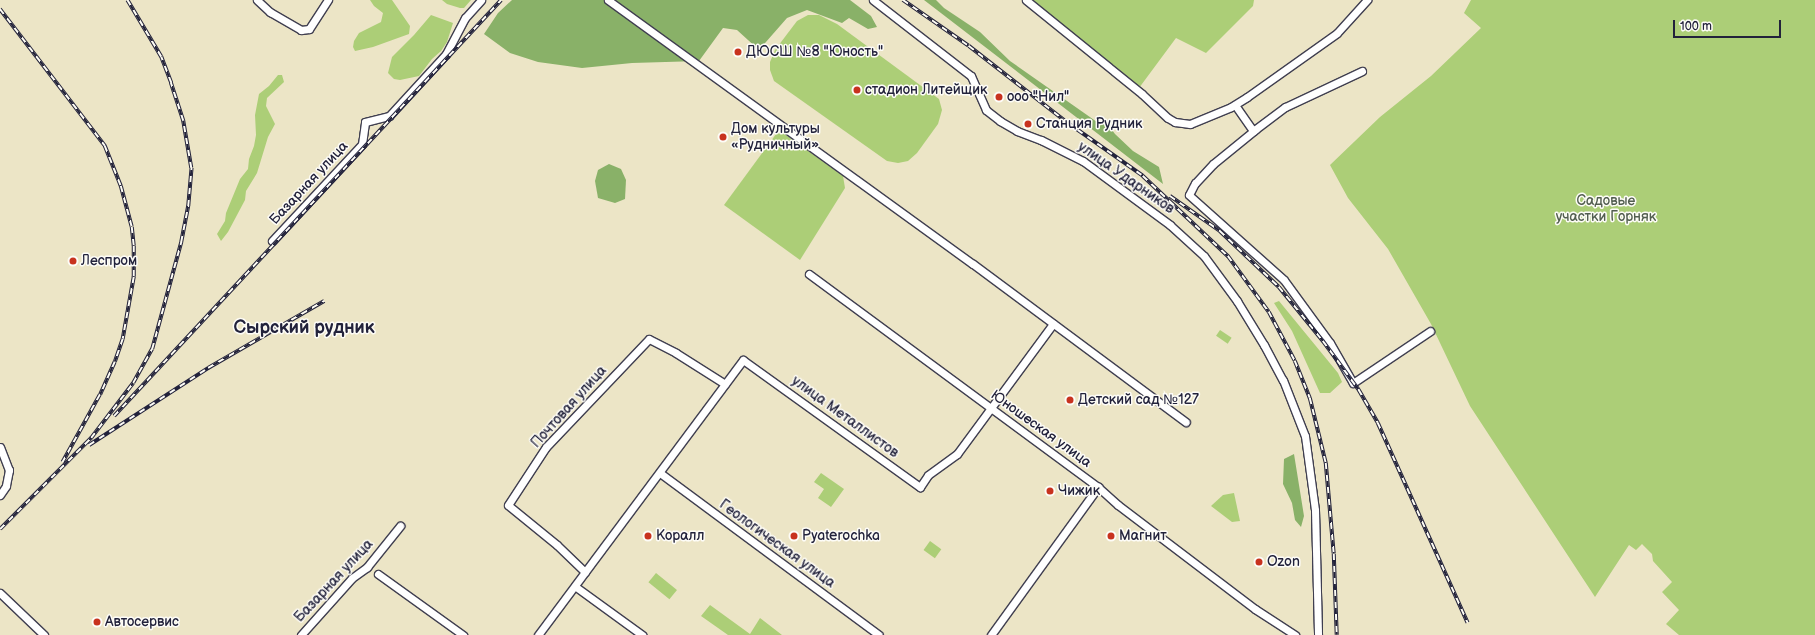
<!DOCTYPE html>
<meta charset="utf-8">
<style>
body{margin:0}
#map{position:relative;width:1815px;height:635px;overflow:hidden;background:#ece5c6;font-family:"Balsamiq Sans",sans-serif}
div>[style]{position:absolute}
.green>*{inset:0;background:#acce77;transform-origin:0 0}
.forest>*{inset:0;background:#89b168}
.roads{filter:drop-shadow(1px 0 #403f50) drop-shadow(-1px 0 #403f50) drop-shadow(0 1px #403f50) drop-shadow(0 -1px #403f50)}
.minor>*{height:7px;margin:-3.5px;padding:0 3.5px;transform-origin:3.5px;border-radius:3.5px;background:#fff}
.rail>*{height:3.5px;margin-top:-1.75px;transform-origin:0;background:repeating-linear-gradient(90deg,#fdfcf7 0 6px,#22223b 0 12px);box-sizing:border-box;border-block:1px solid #22223b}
.dots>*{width:11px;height:11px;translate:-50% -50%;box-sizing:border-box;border:2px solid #fdfcf7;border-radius:50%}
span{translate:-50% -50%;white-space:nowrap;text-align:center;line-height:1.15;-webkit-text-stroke:3px #fdfcf7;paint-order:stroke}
.poi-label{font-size:14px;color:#22223b}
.left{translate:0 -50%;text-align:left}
.street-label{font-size:14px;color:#22223b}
.park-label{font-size:14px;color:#525e50}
.district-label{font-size:18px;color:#22223b;font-weight:700}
.scale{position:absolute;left:1673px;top:20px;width:108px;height:18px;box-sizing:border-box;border:2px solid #22223b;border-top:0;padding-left:5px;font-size:12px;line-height:14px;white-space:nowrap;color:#22223b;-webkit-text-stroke:3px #fdfcf7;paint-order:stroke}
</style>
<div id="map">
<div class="green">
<i style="clip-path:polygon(370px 0,392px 0,410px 26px,409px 34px,373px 47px,355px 51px,353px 47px,354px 41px,359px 33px,381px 22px,383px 13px,374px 6px)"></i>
<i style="clip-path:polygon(442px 0,471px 0,464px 8px,460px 8px,447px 4px)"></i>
<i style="clip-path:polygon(1028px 0,1254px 0,1253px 6px,1206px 53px,1176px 38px,1139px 88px)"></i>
<i style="clip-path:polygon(1471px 0,1815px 0,1815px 635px,1679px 635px,1666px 624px,1679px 610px,1662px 592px,1672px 582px,1653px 561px,1652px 554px,1642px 544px,1636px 550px,1629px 545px,1595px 597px,1470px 406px,1431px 324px,1388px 249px,1348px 198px,1330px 165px,1380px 117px,1431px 76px,1481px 28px,1464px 13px)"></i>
<i style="clip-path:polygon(431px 15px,453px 23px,447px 42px,441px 51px,432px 59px,419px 76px,400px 80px,394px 79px,388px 73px,392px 57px,414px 35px)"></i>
<i style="clip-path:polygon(808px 15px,819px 15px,837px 24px,939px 99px,942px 110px,938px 124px,917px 153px,908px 161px,898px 163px,887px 161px,774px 81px,770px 70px,770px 62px,775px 50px,797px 21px)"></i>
<i style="clip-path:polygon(278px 75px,282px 75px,284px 82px,267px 98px,266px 106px,275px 124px,268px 137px,257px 173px,246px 191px,245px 200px,228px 232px,221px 241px,217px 234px,225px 221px,226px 213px,240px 179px,248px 169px,249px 159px,254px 146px,256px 135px,255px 115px,259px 94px,269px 86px)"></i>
<i style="clip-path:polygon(779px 130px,843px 176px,845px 188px,800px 260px,724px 205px)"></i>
<i style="clip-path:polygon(1279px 301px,1338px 373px,1342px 382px,1330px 393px,1320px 393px,1292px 331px,1274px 303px)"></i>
<i style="left:1220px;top:330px;width:14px;height:7px;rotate:34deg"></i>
<i style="clip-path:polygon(821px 473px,844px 489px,831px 507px,818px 498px,824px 489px,814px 482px)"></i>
<i style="clip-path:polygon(1234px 493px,1240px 521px,1232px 522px,1211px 506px,1223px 495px)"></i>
<i style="left:930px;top:541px;width:14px;height:11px;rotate:36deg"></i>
<i style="left:656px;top:573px;width:27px;height:12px;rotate:39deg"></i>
<i style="clip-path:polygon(710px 605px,750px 634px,760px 618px,782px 635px,728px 635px,701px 616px)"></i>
</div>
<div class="forest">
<i style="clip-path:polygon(512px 0,850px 0,871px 16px,877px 27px,868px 29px,849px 18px,842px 23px,807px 10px,787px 18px,759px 50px,737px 30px,723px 28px,699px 61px,632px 63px,582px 68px,538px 62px,510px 53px,484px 34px,498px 13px)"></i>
<i style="clip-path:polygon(924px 0,936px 0,944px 8px,980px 32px,1010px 61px,1097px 122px,1106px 122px,1115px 134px,1133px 151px,1159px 167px,1163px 184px)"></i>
<i style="clip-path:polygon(609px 164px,621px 169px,626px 180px,625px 199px,615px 203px,598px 198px,595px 181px,598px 170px)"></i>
<i style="clip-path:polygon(1294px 454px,1304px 516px,1301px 527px,1295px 520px,1292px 503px,1283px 484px,1284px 459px)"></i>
</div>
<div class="roads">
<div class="minor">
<i style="left:257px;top:0;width:18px;rotate:43deg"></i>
<i style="left:270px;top:12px;width:36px;rotate:30deg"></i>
<i style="left:301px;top:30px;width:8px;rotate:-7deg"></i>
<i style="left:309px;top:29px;width:35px;rotate:-57deg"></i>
<i style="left:608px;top:0;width:450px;rotate:35.9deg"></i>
<i style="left:973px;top:264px;width:265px;rotate:36.6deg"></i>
<i style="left:873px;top:0;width:124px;rotate:37.8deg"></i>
<i style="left:971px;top:76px;width:37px;rotate:66deg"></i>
<i style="left:986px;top:110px;width:18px;rotate:38deg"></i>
<i style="left:1000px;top:121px;width:20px;rotate:30deg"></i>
<i style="left:1017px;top:131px;width:26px;rotate:21deg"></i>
<i style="left:1041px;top:140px;width:47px;rotate:26.6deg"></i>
<i style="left:1083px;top:161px;width:108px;rotate:36.3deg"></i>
<i style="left:1170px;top:225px;width:46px;rotate:42.4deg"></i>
<i style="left:1204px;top:256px;width:56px;rotate:53.7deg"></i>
<i style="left:1237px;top:301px;width:52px;rotate:58.5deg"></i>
<i style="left:1264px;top:345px;width:40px;rotate:62deg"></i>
<i style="left:1283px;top:380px;width:60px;rotate:68.6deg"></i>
<i style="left:1305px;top:436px;width:75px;rotate:82.3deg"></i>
<i style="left:1315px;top:510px;width:125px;rotate:88.6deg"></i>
<i style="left:1026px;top:0;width:149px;rotate:39deg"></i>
<i style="left:1142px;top:94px;width:35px;rotate:43deg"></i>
<i style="left:1168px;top:118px;width:8px;rotate:30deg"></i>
<i style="left:1175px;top:122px;width:15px;rotate:8deg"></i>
<i style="left:1190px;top:124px;width:44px;rotate:-22.5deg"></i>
<i style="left:1231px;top:107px;width:19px;rotate:-32deg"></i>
<i style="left:1247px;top:97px;width:110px;rotate:-35.4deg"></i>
<i style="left:1337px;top:33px;width:45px;rotate:-47.7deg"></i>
<i style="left:1362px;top:71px;width:85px;rotate:154.9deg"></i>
<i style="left:1285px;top:107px;width:36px;rotate:143deg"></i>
<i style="left:1256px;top:129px;width:55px;rotate:140.9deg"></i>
<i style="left:1213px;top:164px;width:26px;rotate:133deg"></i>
<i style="left:1195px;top:183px;width:13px;rotate:117deg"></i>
<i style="left:1189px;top:195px;width:127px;rotate:41.8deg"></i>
<i style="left:1284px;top:280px;width:78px;rotate:53.9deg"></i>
<i style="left:1330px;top:343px;width:46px;rotate:60.1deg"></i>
<i style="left:1353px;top:383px;width:93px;rotate:-34deg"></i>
<i style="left:1235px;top:105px;width:32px;rotate:55deg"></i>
<i style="left:272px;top:241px;width:132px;rotate:-47.1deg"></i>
<i style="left:362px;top:144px;width:22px;rotate:-82deg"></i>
<i style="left:365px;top:122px;width:25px;rotate:-14deg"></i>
<i style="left:389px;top:116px;width:84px;rotate:-47.4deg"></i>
<i style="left:446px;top:54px;width:41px;rotate:-62.2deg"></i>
<i style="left:465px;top:18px;width:24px;rotate:-48deg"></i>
<i style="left:809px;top:274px;width:359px;rotate:36.4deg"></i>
<i style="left:1098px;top:487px;width:27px;rotate:42deg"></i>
<i style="left:1118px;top:505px;width:172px;rotate:37.2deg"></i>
<i style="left:1255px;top:609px;width:48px;rotate:33deg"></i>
<i style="left:0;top:447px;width:25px;rotate:69deg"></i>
<i style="left:9px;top:470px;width:16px;rotate:101deg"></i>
<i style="left:6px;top:486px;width:11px;rotate:124deg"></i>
<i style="left:660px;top:473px;width:272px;rotate:36.5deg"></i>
<i style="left:585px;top:572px;width:39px;rotate:-136deg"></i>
<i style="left:557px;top:545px;width:63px;rotate:-140.8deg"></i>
<i style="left:508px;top:505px;width:69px;rotate:-56.8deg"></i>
<i style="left:546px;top:447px;width:149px;rotate:-46.4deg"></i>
<i style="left:649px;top:339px;width:30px;rotate:27deg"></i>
<i style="left:676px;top:353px;width:58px;rotate:32.3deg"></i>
<i style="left:378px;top:574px;width:105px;rotate:35.7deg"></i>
<i style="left:576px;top:587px;width:82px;rotate:36deg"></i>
<i style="left:0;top:593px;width:61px;rotate:43.7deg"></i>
<i style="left:301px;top:635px;width:76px;rotate:-48.2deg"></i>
<i style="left:352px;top:578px;width:19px;rotate:-36deg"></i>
<i style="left:367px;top:567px;width:53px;rotate:-51.2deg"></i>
<i style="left:538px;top:635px;width:343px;rotate:-53.3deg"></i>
<i style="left:743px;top:360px;width:218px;rotate:35.7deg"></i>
<i style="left:920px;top:487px;width:14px;rotate:-56deg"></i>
<i style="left:928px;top:475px;width:36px;rotate:-36deg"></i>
<i style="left:957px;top:454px;width:162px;rotate:-53.6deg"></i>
<i style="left:991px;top:635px;width:183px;rotate:-54.1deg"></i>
</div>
</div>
<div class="rail">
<i style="left:903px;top:0;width:80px;rotate:34.9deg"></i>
<i style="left:969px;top:46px;width:125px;rotate:37.9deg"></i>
<i style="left:1068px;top:123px;width:92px;rotate:35.2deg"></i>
<i style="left:1143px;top:176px;width:117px;rotate:43.3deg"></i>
<i style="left:1228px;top:256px;width:69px;rotate:53.8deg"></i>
<i style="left:1269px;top:312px;width:55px;rotate:62deg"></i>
<i style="left:1295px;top:361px;width:40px;rotate:68deg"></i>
<i style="left:1310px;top:398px;width:67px;rotate:76.2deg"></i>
<i style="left:1326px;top:463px;width:91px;rotate:85deg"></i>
<i style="left:1334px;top:554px;width:81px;rotate:87.9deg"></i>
<i style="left:0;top:9px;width:173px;rotate:52.5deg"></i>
<i style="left:105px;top:146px;width:43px;rotate:68.2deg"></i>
<i style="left:121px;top:186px;width:42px;rotate:75deg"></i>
<i style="left:132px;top:227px;width:19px;rotate:84deg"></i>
<i style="left:134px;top:246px;width:31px;rotate:90deg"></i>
<i style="left:134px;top:277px;width:63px;rotate:100.1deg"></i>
<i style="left:123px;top:339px;width:24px;rotate:109deg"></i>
<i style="left:115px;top:362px;width:36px;rotate:114deg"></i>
<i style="left:100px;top:395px;width:77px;rotate:118.9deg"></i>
<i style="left:1170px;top:196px;width:61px;rotate:35deg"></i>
<i style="left:1220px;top:231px;width:81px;rotate:43.5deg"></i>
<i style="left:1279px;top:287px;width:70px;rotate:50.8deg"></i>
<i style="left:1323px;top:341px;width:61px;rotate:53.7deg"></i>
<i style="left:1359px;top:390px;width:38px;rotate:60deg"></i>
<i style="left:1378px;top:423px;width:219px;rotate:65.8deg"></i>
<i style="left:114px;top:416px;width:568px;rotate:-47.07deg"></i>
<i style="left:89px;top:445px;width:142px;rotate:-32.9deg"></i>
<i style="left:208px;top:368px;width:134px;rotate:-30deg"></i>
<i style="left:0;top:529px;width:129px;rotate:-45deg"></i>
<i style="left:91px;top:438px;width:69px;rotate:-52.6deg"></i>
<i style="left:133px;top:383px;width:39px;rotate:-61deg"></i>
<i style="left:152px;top:349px;width:111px;rotate:-74.8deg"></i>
<i style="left:181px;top:242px;width:37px;rotate:-79deg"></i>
<i style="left:188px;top:206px;width:38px;rotate:-85deg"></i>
<i style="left:191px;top:168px;width:48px;rotate:-99.7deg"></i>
<i style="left:183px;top:121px;width:40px;rotate:-108deg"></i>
<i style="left:171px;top:83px;width:28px;rotate:-111deg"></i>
<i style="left:161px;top:57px;width:66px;rotate:-120.8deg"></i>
</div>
<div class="dots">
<i style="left:738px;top:52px;background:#c8321e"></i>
<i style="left:857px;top:90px;background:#c8321e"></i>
<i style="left:999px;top:97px;background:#c8321e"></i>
<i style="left:1028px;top:124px;background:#c8321e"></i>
<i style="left:723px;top:137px;background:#c8321e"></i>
<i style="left:73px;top:261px;background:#c8321e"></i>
<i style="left:1070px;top:400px;background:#c8321e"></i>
<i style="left:1050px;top:491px;background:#c8321e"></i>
<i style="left:648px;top:536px;background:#c8321e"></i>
<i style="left:794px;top:536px;background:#c8321e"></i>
<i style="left:1111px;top:536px;background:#c8321e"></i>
<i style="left:1259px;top:562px;background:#c8321e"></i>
<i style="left:97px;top:622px;background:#c8321e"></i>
</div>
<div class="poi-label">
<span class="left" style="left:746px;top:52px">ДЮСШ №8 "Юность"</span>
<span class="left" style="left:865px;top:90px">стадион Литейщик</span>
<span class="left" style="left:1007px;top:97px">ооо "Нил"</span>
<span class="left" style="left:1036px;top:124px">Станция Рудник</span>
<span class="left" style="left:731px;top:137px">Дом культуры<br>«Рудничный»</span>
<span class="left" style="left:81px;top:261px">Леспром</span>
<span class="left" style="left:1078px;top:400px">Детский сад №127</span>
<span class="left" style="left:1058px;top:491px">Чижик</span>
<span class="left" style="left:656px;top:536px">Коралл</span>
<span class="left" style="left:802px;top:536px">Pyaterochka</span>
<span class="left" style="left:1119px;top:536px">Магнит</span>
<span class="left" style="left:1267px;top:562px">Ozon</span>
<span class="left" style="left:105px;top:622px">Автосервис</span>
</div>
<div class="street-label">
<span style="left:1126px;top:178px;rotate:35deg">улица Ударников</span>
<span style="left:309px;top:183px;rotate:-47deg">Базарная улица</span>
<span style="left:569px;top:407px;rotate:-48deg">Почтовая улица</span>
<span style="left:845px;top:417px;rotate:36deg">улица Металлистов</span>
<span style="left:1041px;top:429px;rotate:36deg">Юношеская улица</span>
<span style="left:777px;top:544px;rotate:36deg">Геологическая улица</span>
<span style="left:334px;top:581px;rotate:-47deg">Базарная улица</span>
</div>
<div class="park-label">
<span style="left:1606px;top:209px">Садовые<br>участки Горняк</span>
</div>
<div class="district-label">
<span style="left:304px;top:328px">Сырский рудник</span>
</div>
<div class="scale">100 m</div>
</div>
